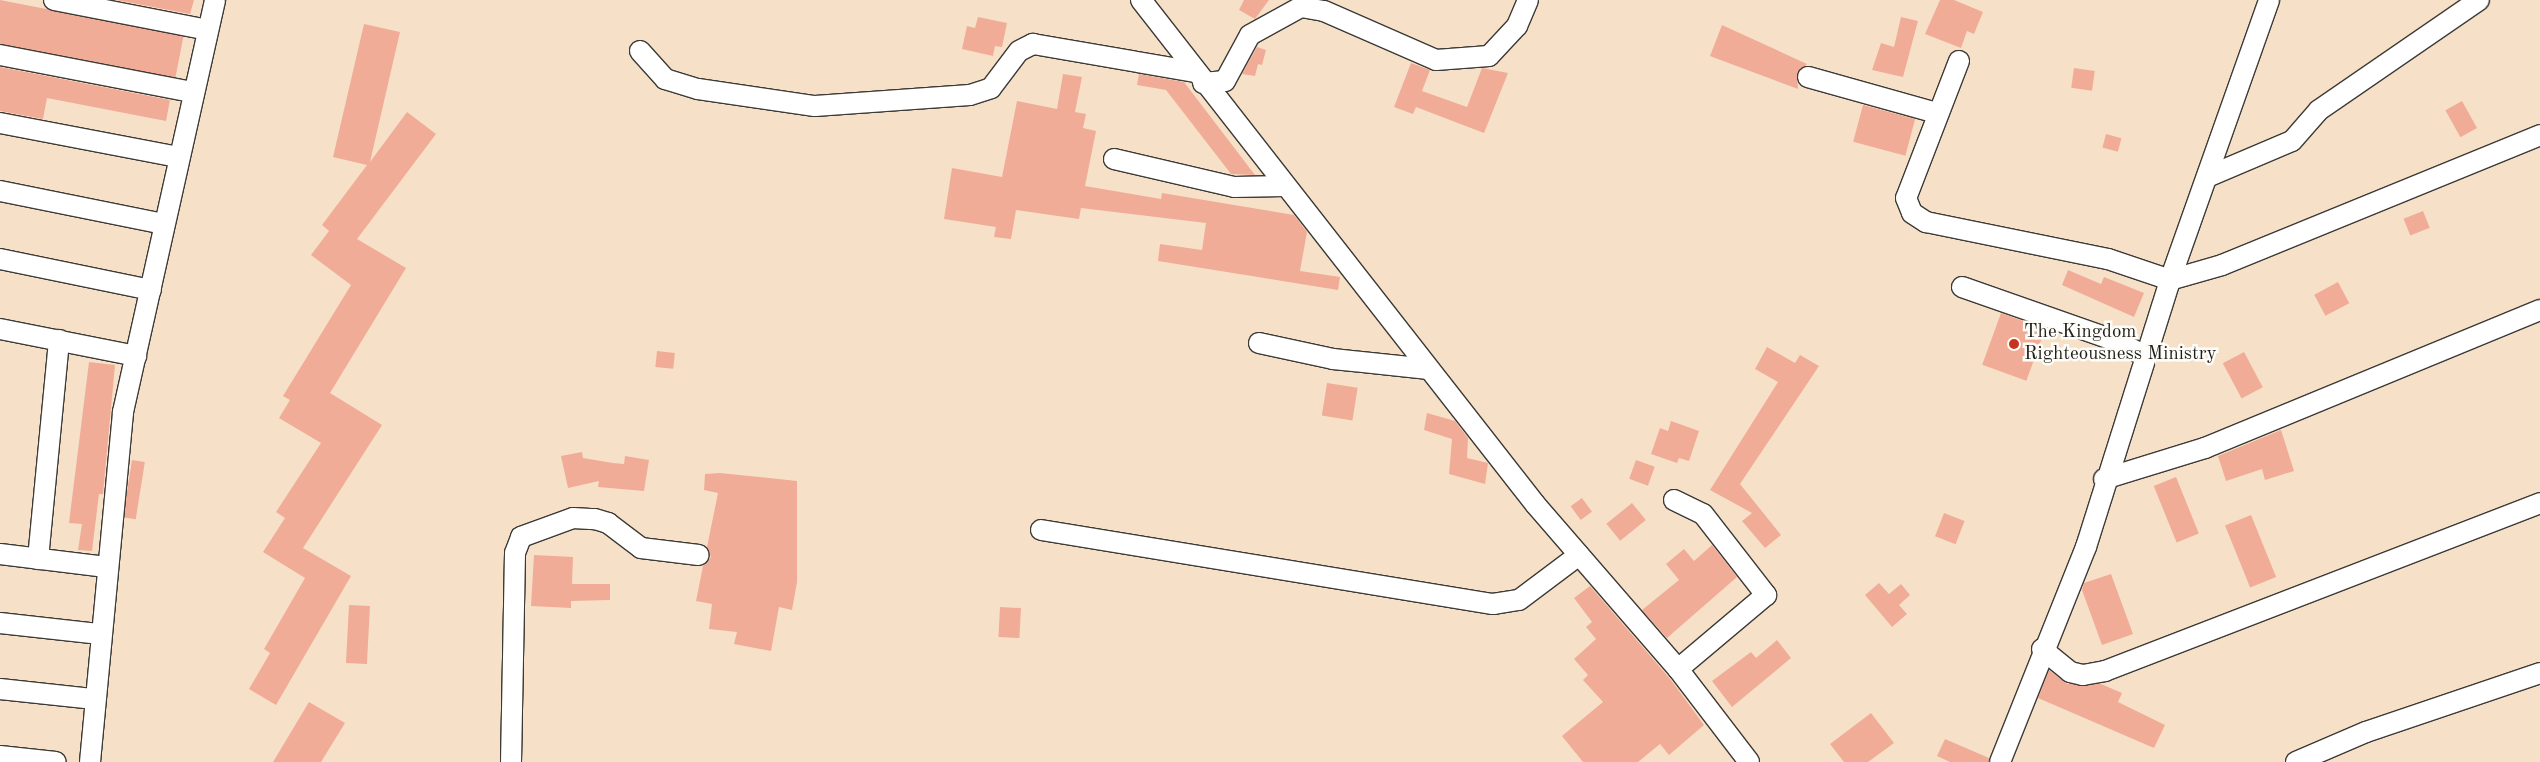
<!DOCTYPE html>
<style>
body{margin:0}
#map{position:relative;width:2540px;height:762px;overflow:hidden;background:#f6e1c8;font-family:"Old Standard TT",serif}
div>[style]{position:absolute}
.building>*{inset:0;background:#f1ac97;transform-origin:0 0}
.roads{filter:drop-shadow(1px 0 #3d3a36) drop-shadow(-1px 0 #3d3a36) drop-shadow(0 1px #3d3a36) drop-shadow(0 -1px #3d3a36)}
.minor>*{height:20px;margin:-10px;padding:0 10px;transform-origin:10px;border-radius:10px;background:#fff}
.dots>*{width:14px;height:14px;translate:-50% -50%;box-sizing:border-box;border:2px solid #fdfcf7;border-radius:50%}
span{translate:-50% -50%;white-space:nowrap;text-align:center;line-height:1.15;-webkit-text-stroke:5px #fdfcf7;paint-order:stroke}
.poi-label{font-size:19px;color:#1c1c1c}
.left{translate:0 -50%;text-align:left}
</style>
<div id="map">
<div class="building">
<i style="left:0;top:0;width:187px;height:43px;rotate:11deg"></i>
<i style="clip-path:polygon(116px 0,194px 0,190px 14px)"></i>
<i style="clip-path:polygon(1244px 0,1269px 0,1255px 19px,1239px 10px)"></i>
<i style="clip-path:polygon(1940px 0,1954px 0,1983px 12px,1974px 34px,1967px 31px,1961px 48px,1925px 34px)"></i>
<i style="clip-path:polygon(978px 17px,1007px 23px,1002px 47px,995px 46px,993px 56px,962px 49px,967px 26px,975px 28px)"></i>
<i style="clip-path:polygon(1901px 17px,1918px 21px,1903px 77px,1872px 70px,1881px 43px,1894px 47px)"></i>
<i style="clip-path:polygon(364px 24px,400px 32px,370px 162px,407px 112px,436px 134px,357px 239px,406px 268px,330px 393px,382px 425px,303px 548px,351px 576px,276px 705px,249px 689px,270px 653px,264px 649px,305px 578px,263px 552px,285px 518px,276px 512px,321px 443px,279px 418px,290px 400px,283px 396px,351px 285px,311px 255px,329px 231px,322px 225px,367px 165px,333px 157px)"></i>
<i style="clip-path:polygon(1722px 25px,1807px 64px,1797px 73px,1798px 89px,1710px 56px)"></i>
<i style="clip-path:polygon(1257px 47px,1266px 50px,1262px 65px,1258px 64px,1255px 76px,1242px 74px)"></i>
<i style="clip-path:polygon(1411px 63px,1430px 70px,1422px 91px,1467px 107px,1482px 68px,1508px 73px,1484px 133px,1416px 107px,1413px 114px,1394px 107px)"></i>
<i style="clip-path:polygon(0 67px,170px 100px,166px 121px,47px 98px,43px 119px,0 111px)"></i>
<i style="left:2074px;top:68px;width:21px;height:20px;rotate:8deg"></i>
<i style="clip-path:polygon(1063px 74px,1082px 77px,1075px 112px,1086px 114px,1083px 128px,1096px 131px,1085px 186px,1161px 199px,1162px 193px,1294px 215px,1307px 232px,1300px 271px,1340px 277px,1338px 290px,1158px 261px,1160px 244px,1202px 250px,1206px 223px,1081px 208px,1079px 219px,1016px 210px,1011px 239px,994px 237px,996px 227px,944px 219px,952px 168px,1002px 177px,1017px 101px,1057px 109px)"></i>
<i style="clip-path:polygon(1139px 74px,1184px 82px,1255px 175px,1231px 174px,1166px 90px,1137px 85px)"></i>
<i style="left:2462px;top:101px;width:31px;height:19px;rotate:61deg"></i>
<i style="left:1863px;top:105px;width:54px;height:38px;rotate:15deg"></i>
<i style="left:2106px;top:134px;width:16px;height:14px;rotate:15deg"></i>
<i style="left:2423px;top:211px;width:18px;height:21px;rotate:68deg"></i>
<i style="clip-path:polygon(2068px 270px,2101px 284px,2104px 277px,2144px 293px,2134px 317px,2062px 285px)"></i>
<i style="left:2338px;top:282px;width:24px;height:27px;rotate:62deg"></i>
<i style="left:2001px;top:313px;width:47px;height:55px;rotate:20deg"></i>
<i style="clip-path:polygon(1767px 347px,1795px 363px,1800px 355px,1819px 366px,1740px 484px,1781px 535px,1765px 548px,1742px 521px,1752px 513px,1710px 490px,1778px 382px,1755px 369px)"></i>
<i style="left:657px;top:351px;width:18px;height:16px;rotate:6deg"></i>
<i style="left:2244px;top:352px;width:40px;height:24px;rotate:62deg"></i>
<i style="clip-path:polygon(89px 362px,115px 365px,103px 494px,99px 494px,92px 551px,78px 550px,82px 524px,69px 523px)"></i>
<i style="left:1327px;top:383px;width:31px;height:33px;rotate:9deg"></i>
<i style="clip-path:polygon(1427px 413px,1455px 421px,1468px 438px,1467px 458px,1488px 463px,1485px 484px,1449px 474px,1452px 439px,1424px 430px)"></i>
<i style="clip-path:polygon(1671px 421px,1699px 431px,1689px 461px,1679px 458px,1677px 463px,1651px 454px,1660px 428px,1668px 431px)"></i>
<i style="clip-path:polygon(2281px 430px,2294px 471px,2265px 480px,2262px 469px,2226px 481px,2218px 456px)"></i>
<i style="clip-path:polygon(582px 452px,583px 458px,613px 463px,624px 464px,625px 456px,649px 460px,644px 491px,598px 487px,599px 481px,568px 488px,561px 456px)"></i>
<i style="left:132px;top:460px;width:13px;height:58px;rotate:9deg"></i>
<i style="left:1636px;top:460px;width:20px;height:20px;rotate:20deg"></i>
<i style="clip-path:polygon(720px 473px,797px 481px,797px 582px,792px 610px,779px 607px,771px 651px,734px 644px,737px 632px,709px 629px,712px 604px,696px 601px,703px 566px,711px 557px,707px 547px,718px 493px,704px 490px,705px 474px)"></i>
<i style="left:2176px;top:477px;width:61px;height:24px;rotate:68deg"></i>
<i style="left:1582px;top:498px;width:17px;height:14px;rotate:54deg"></i>
<i style="left:1632px;top:503px;width:22px;height:33px;rotate:51deg"></i>
<i style="left:1944px;top:513px;width:22px;height:25px;rotate:21deg"></i>
<i style="left:2251px;top:515px;width:67px;height:28px;rotate:68deg"></i>
<i style="clip-path:polygon(1712px 545px,1737px 577px,1667px 638px,1642px 610px,1679px 580px,1666px 564px,1684px 549px,1694px 561px)"></i>
<i style="clip-path:polygon(534px 555px,573px 557px,572px 584px,610px 584px,610px 600px,571px 601px,571px 608px,531px 606px)"></i>
<i style="clip-path:polygon(2111px 574px,2133px 634px,2102px 645px,2082px 590px,2084px 583px)"></i>
<i style="clip-path:polygon(1879px 583px,1889px 594px,1901px 584px,1910px 595px,1899px 605px,1907px 614px,1892px 627px,1865px 595px)"></i>
<i style="clip-path:polygon(1590px 586px,1671px 680px,1704px 725px,1669px 755px,1660px 744px,1638px 762px,1583px 762px,1562px 736px,1603px 702px,1583px 680px,1588px 675px,1574px 659px,1596px 639px,1586px 627px,1592px 622px,1574px 598px)"></i>
<i style="left:349px;top:605px;width:21px;height:58px;rotate:3deg"></i>
<i style="left:1000px;top:607px;width:21px;height:30px;rotate:3deg"></i>
<i style="clip-path:polygon(1777px 640px,1791px 658px,1732px 707px,1712px 681px,1751px 652px,1756px 658px)"></i>
<i style="clip-path:polygon(2049px 670px,2067px 684px,2101px 684px,2122px 693px,2118px 702px,2165px 725px,2154px 748px,2038px 698px)"></i>
<i style="clip-path:polygon(309px 702px,345px 723px,321px 762px,273px 762px)"></i>
<i style="clip-path:polygon(1871px 713px,1894px 743px,1868px 762px,1844px 762px,1830px 744px)"></i>
<i style="clip-path:polygon(1945px 739px,1989px 758px,1988px 762px,1950px 762px,1937px 756px)"></i>
</div>
<div class="roads">
<div class="minor">
<i style="left:54px;top:0;width:157px;rotate:11deg"></i>
<i style="left:1141px;top:0;width:640px;rotate:51.98deg"></i>
<i style="left:1535px;top:504px;width:218px;rotate:49.1deg"></i>
<i style="left:1678px;top:669px;width:117px;rotate:52.6deg"></i>
<i style="left:640px;top:51px;width:38px;rotate:48deg"></i>
<i style="left:665px;top:79px;width:34px;rotate:17deg"></i>
<i style="left:698px;top:89px;width:118px;rotate:8.3deg"></i>
<i style="left:815px;top:106px;width:155px;rotate:-4.1deg"></i>
<i style="left:970px;top:95px;width:22px;rotate:-18deg"></i>
<i style="left:991px;top:88px;width:46px;rotate:-52.9deg"></i>
<i style="left:1019px;top:51px;width:16px;rotate:-27deg"></i>
<i style="left:1033px;top:44px;width:164px;rotate:9.8deg"></i>
<i style="left:0;top:55px;width:196px;rotate:10.9deg"></i>
<i style="left:1959px;top:61px;width:147px;rotate:111.1deg"></i>
<i style="left:1906px;top:198px;width:16px;rotate:68deg"></i>
<i style="left:1912px;top:213px;width:17px;rotate:33deg"></i>
<i style="left:1926px;top:222px;width:186px;rotate:11.5deg"></i>
<i style="left:2108px;top:259px;width:65px;rotate:18.7deg"></i>
<i style="left:2170px;top:280px;width:54px;rotate:-16.1deg"></i>
<i style="left:2222px;top:265px;width:344px;rotate:-22.2deg"></i>
<i style="left:1808px;top:77px;width:134px;rotate:15.6deg"></i>
<i style="left:1203px;top:83px;width:22px;rotate:-5deg"></i>
<i style="left:1225px;top:81px;width:52px;rotate:-61.5deg"></i>
<i style="left:1250px;top:35px;width:58px;rotate:-28.8deg"></i>
<i style="left:1301px;top:7px;width:23px;rotate:10deg"></i>
<i style="left:1324px;top:11px;width:122px;rotate:23.6deg"></i>
<i style="left:1436px;top:60px;width:53px;rotate:-4.3deg"></i>
<i style="left:1489px;top:56px;width:41px;rotate:-47deg"></i>
<i style="left:1517px;top:26px;width:28px;rotate:-67deg"></i>
<i style="left:0;top:123px;width:182px;rotate:10.8deg"></i>
<i style="left:1114px;top:159px;width:123px;rotate:13.1deg"></i>
<i style="left:1234px;top:187px;width:50px;rotate:-1.1deg"></i>
<i style="left:2207px;top:177px;width:92px;rotate:-23deg"></i>
<i style="left:2292px;top:141px;width:41px;rotate:-48.9deg"></i>
<i style="left:2319px;top:110px;width:194px;rotate:-34.5deg"></i>
<i style="left:0;top:191px;width:167px;rotate:11.4deg"></i>
<i style="left:0;top:259px;width:154px;rotate:11.6deg"></i>
<i style="left:1962px;top:287px;width:163px;rotate:19.3deg"></i>
<i style="left:2116px;top:341px;width:34px;rotate:27deg"></i>
<i style="left:0;top:329px;width:139px;rotate:11.2deg"></i>
<i style="left:1259px;top:343px;width:76px;rotate:12.2deg"></i>
<i style="left:1333px;top:359px;width:96px;rotate:6deg"></i>
<i style="left:2104px;top:479px;width:106px;rotate:-17.1deg"></i>
<i style="left:2205px;top:448px;width:362px;rotate:-22.4deg"></i>
<i style="left:1674px;top:500px;width:32px;rotate:26deg"></i>
<i style="left:1703px;top:514px;width:103px;rotate:52.1deg"></i>
<i style="left:1766px;top:595px;width:115px;rotate:139.9deg"></i>
<i style="left:1041px;top:530px;width:458px;rotate:9.3deg"></i>
<i style="left:1493px;top:604px;width:26px;rotate:-9deg"></i>
<i style="left:1519px;top:600px;width:75px;rotate:-36.9deg"></i>
<i style="left:0;top:554px;width:107px;rotate:7deg"></i>
<i style="left:38px;top:559px;width:220px;rotate:-84.5deg"></i>
<i style="left:0;top:623px;width:101px;rotate:6.3deg"></i>
<i style="left:2042px;top:649px;width:36px;rotate:39deg"></i>
<i style="left:2070px;top:672px;width:13px;rotate:13deg"></i>
<i style="left:2083px;top:675px;width:22px;rotate:-10deg"></i>
<i style="left:2105px;top:671px;width:466px;rotate:-21.1deg"></i>
<i style="left:0;top:689px;width:95px;rotate:6.1deg"></i>
<i style="left:0;top:756px;width:56px;rotate:6.1deg"></i>
<i style="left:90px;top:762px;width:352px;rotate:-84.6deg"></i>
<i style="left:123px;top:412px;width:422px;rotate:-77.4deg"></i>
<i style="left:511px;top:762px;width:209px;rotate:-88.9deg"></i>
<i style="left:515px;top:553px;width:17px;rotate:-69deg"></i>
<i style="left:521px;top:537px;width:55px;rotate:-20.1deg"></i>
<i style="left:573px;top:518px;width:22px;rotate:3deg"></i>
<i style="left:595px;top:519px;width:14px;rotate:17deg"></i>
<i style="left:608px;top:523px;width:41px;rotate:37.1deg"></i>
<i style="left:641px;top:548px;width:58px;rotate:6.9deg"></i>
<i style="left:2000px;top:762px;width:232px;rotate:-68.2deg"></i>
<i style="left:2086px;top:547px;width:280px;rotate:-72.5deg"></i>
<i style="left:2170px;top:280px;width:297px;rotate:-70.5deg"></i>
<i style="left:2296px;top:762px;width:76px;rotate:-23.2deg"></i>
<i style="left:2366px;top:732px;width:184px;rotate:-18.7deg"></i>
</div>
</div>
<div class="dots">
<i style="left:2014px;top:344px;background:#c8321e"></i>
</div>
<div class="poi-label">
<span class="left" style="left:2024px;top:344px">The Kingdom<br>Righteousness Ministry</span>
</div>
</div>
